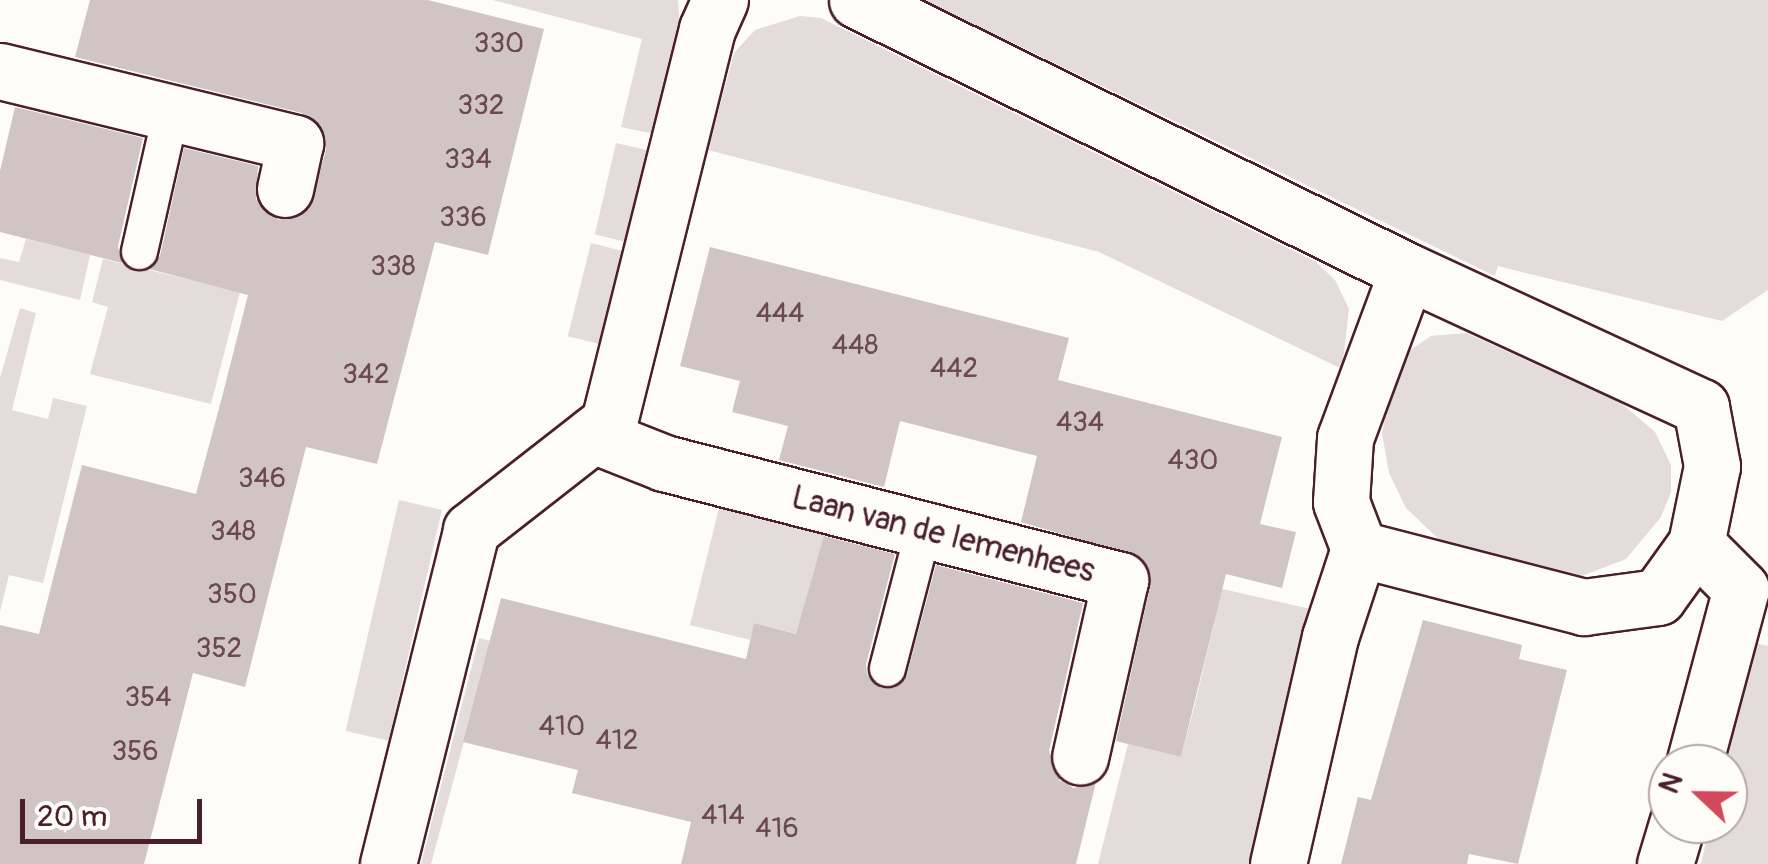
<!DOCTYPE html>
<style>
body{margin:0}
#map{position:relative;width:1768px;height:864px;overflow:hidden;background:#fdfcf7;font-family:Pangolin,sans-serif}
div>[style]{position:absolute}
.green>*{inset:0;background:#e3dcda;transform-origin:0 0}
.building>*{inset:0;background:#d0c5c4}
.roads{filter:drop-shadow(2px 0 #4a1f2b) drop-shadow(-2px 0 #4a1f2b) drop-shadow(0 2px #4a1f2b) drop-shadow(0 -2px #4a1f2b)}
.service>*{height:35px;margin:-17.5px;padding:0 17.5px;transform-origin:17.5px;border-radius:17.5px;background:#fdfcf7}
.minor>*{height:55px;margin:-27.5px;padding:0 27.5px;transform-origin:27.5px;border-radius:27.5px;background:#fdfcf7}
span{translate:-50% -50%;white-space:nowrap;text-align:center;line-height:1.15;-webkit-text-stroke:10px #fdfcf7;paint-order:stroke}
.number-label{font-size:28px;color:#6c4851}
.number-label span{-webkit-text-stroke-width:0}
.street-label{font-size:32px;color:#4a1f2b}
.north{position:absolute;left:1648px;top:744px;width:100px;height:100px;box-sizing:border-box;background:#fdfcf7;border:2px solid #b5a4a5;border-radius:50%;rotate:292deg;font-size:28px;font-weight:700;line-height:40px;text-align:center;color:#4a1f2b}
.north::after{content:'';display:block;margin:auto;width:35px;height:45px;background:#d1495b;clip-path:polygon(50% 0,100% 100%,50% 72%,0 100%)}
.scale{position:absolute;left:20px;top:799px;width:182px;height:45px;box-sizing:border-box;border:5px solid #4a1f2b;border-top:0;padding-left:12px;font-size:30px;line-height:35px;white-space:nowrap;color:#4a1f2b;-webkit-text-stroke:8px #fdfcf7;paint-order:stroke}
</style>
<div id="map">
<div class="green">
<i style="clip-path:polygon(493px 0,678px 0,680px 28px,655px 134px,621px 127px,642px 39px)"></i>
<i style="clip-path:polygon(924px 0,1768px 0,1768px 290px,1722px 321px,1498px 266px,1495px 276px)"></i>
<i style="clip-path:polygon(800px 16px,821px 18px,1316px 262px,1335px 280px,1349px 309px,1342px 369px,1099px 252px,708px 150px,734px 53px,755px 30px)"></i>
<i style="left:616px;top:143px;width:36px;height:94px;rotate:13deg"></i>
<i style="clip-path:polygon(26px 239px,90px 255px,80px 300px,0 280px,0 258px,19px 262px)"></i>
<i style="left:591px;top:243px;width:36px;height:96px;rotate:14deg"></i>
<i style="clip-path:polygon(103px 259px,240px 292px,211px 404px,90px 374px,108px 307px,92px 302px)"></i>
<i style="clip-path:polygon(20px 308px,36px 313px,12px 410px,48px 419px,53px 398px,87px 406px,43px 583px,9px 575px,0 612px,0 378px)"></i>
<i style="clip-path:polygon(1466px 333px,1621px 403px,1655px 432px,1671px 465px,1671px 492px,1661px 517px,1626px 559px,1574px 579px,1446px 546px,1406px 508px,1389px 473px,1382px 433px,1398px 358px,1431px 336px)"></i>
<i style="clip-path:polygon(722px 496px,827px 527px,800px 635px,755px 623px,750px 640px,690px 625px)"></i>
<i style="left:399px;top:500px;width:44px;height:237px;rotate:13deg"></i>
<i style="clip-path:polygon(1170px 577px,1319px 611px,1255px 864px,1098px 864px,1128px 744px,1181px 757px,1195px 704px,1214px 623px,1162px 609px)"></i>
<i style="clip-path:polygon(479px 638px,491px 641px,431px 864px,421px 864px)"></i>
<i style="clip-path:polygon(1755px 643px,1768px 646px,1768px 864px,1701px 864px,1710px 824px,1728px 824px,1725px 764px)"></i>
</div>
<div class="building">
<i style="clip-path:polygon(90px 0,428px 0,544px 29px,488px 255px,435px 242px,377px 464px,306px 447px,245px 687px,193px 673px,144px 864px,0 864px,0 625px,39px 634px,82px 465px,196px 494px,222px 397px,248px 295px,149px 269px,160px 256px,184px 148px,258px 166px,256px 199px,279px 220px,309px 209px,326px 150px,324px 133px,302px 113px,75px 57px)"></i>
<i style="clip-path:polygon(15px 107px,143px 138px,118px 246px,122px 263px,0 232px,0 171px)"></i>
<i style="clip-path:polygon(710px 247px,1069px 338px,1058px 380px,1282px 437px,1260px 524px,1296px 532px,1282px 588px,1226px 574px,1181px 757px,1116px 741px,1150px 587px,1142px 558px,1021px 522px,1037px 456px,900px 421px,884px 487px,779px 460px,788px 426px,732px 412px,740px 381px,680px 366px)"></i>
<i style="clip-path:polygon(824px 536px,895px 554px,866px 664px,867px 675px,881px 688px,894px 688px,907px 674px,936px 565px,1083px 603px,1049px 751px,1060px 781px,1074px 788px,1096px 782px,1076px 864px,681px 864px,691px 822px,572px 793px,578px 770px,463px 742px,501px 598px,746px 659px,754px 623px,796px 634px)"></i>
<i style="clip-path:polygon(1423px 620px,1522px 645px,1519px 659px,1567px 670px,1518px 864px,1469px 854px,1467px 864px,1341px 864px,1358px 797px,1371px 800px)"></i>
</div>
<div class="roads">
<div class="service">
<i style="left:139px;top:251px;width:140px;rotate:-77.2deg"></i>
<i style="left:887px;top:668px;width:143px;rotate:-75.4deg"></i>
</div>
<div class="minor">
<i style="left:857px;top:0;width:613px;rotate:26.23deg"></i>
<i style="left:0;top:71px;width:304px;rotate:13.7deg"></i>
<i style="left:295px;top:143px;width:47px;rotate:102.3deg"></i>
<i style="left:593px;top:435px;width:76px;rotate:21.5deg"></i>
<i style="left:664px;top:463px;width:471px;rotate:14.4deg"></i>
<i style="left:1120px;top:580px;width:181px;rotate:102.7deg"></i>
<i style="left:1694px;top:764px;width:181px;rotate:-75deg"></i>
<i style="left:1741px;top:589px;width:64px;rotate:-135deg"></i>
<i style="left:388px;top:864px;width:344px;rotate:-76deg"></i>
<i style="left:471px;top:530px;width:175px;rotate:-38deg"></i>
<i style="left:609px;top:422px;width:405px;rotate:-76deg"></i>
<i style="left:707px;top:29px;width:32px;rotate:-66deg"></i>
<i style="left:1278px;top:864px;width:233px;rotate:-77.1deg"></i>
<i style="left:1330px;top:637px;width:93px;rotate:-71.8deg"></i>
<i style="left:1359px;top:549px;width:50px;rotate:-111deg"></i>
<i style="left:1341px;top:502px;width:64px;rotate:-86.4deg"></i>
<i style="left:1345px;top:438px;width:178px;rotate:-69.6deg"></i>
<i style="left:1407px;top:271px;width:324px;rotate:24.8deg"></i>
<i style="left:1701px;top:407px;width:60px;rotate:79.4deg"></i>
<i style="left:1712px;top:466px;width:80px;rotate:101.6deg"></i>
<i style="left:1696px;top:544px;width:65px;rotate:125.6deg"></i>
<i style="left:1658px;top:597px;width:75px;rotate:172.3deg"></i>
<i style="left:1584px;top:607px;width:232px;rotate:-165.5deg"></i>
<i style="left:1665px;top:864px;width:42px;rotate:-73.3deg"></i>
</div>
</div>
<div class="number-label">
<span style="left:499px;top:44px">330</span>
<span style="left:481px;top:106px">332</span>
<span style="left:468px;top:160px">334</span>
<span style="left:463px;top:218px">336</span>
<span style="left:393px;top:267px">338</span>
<span style="left:780px;top:314px">444</span>
<span style="left:855px;top:346px">448</span>
<span style="left:954px;top:369px">442</span>
<span style="left:366px;top:375px">342</span>
<span style="left:1080px;top:423px">434</span>
<span style="left:1193px;top:461px">430</span>
<span style="left:262px;top:479px">346</span>
<span style="left:233px;top:532px">348</span>
<span style="left:232px;top:595px">350</span>
<span style="left:219px;top:649px">352</span>
<span style="left:148px;top:698px">354</span>
<span style="left:562px;top:727px">410</span>
<span style="left:617px;top:741px">412</span>
<span style="left:135px;top:752px">356</span>
<span style="left:723px;top:816px">414</span>
<span style="left:777px;top:829px">416</span>
</div>
<div class="street-label">
<span style="left:943px;top:535px;rotate:14deg">Laan van de Iemenhees</span>
</div>
<div class="north">N</div>
<div class="scale">20 m</div>
</div>
